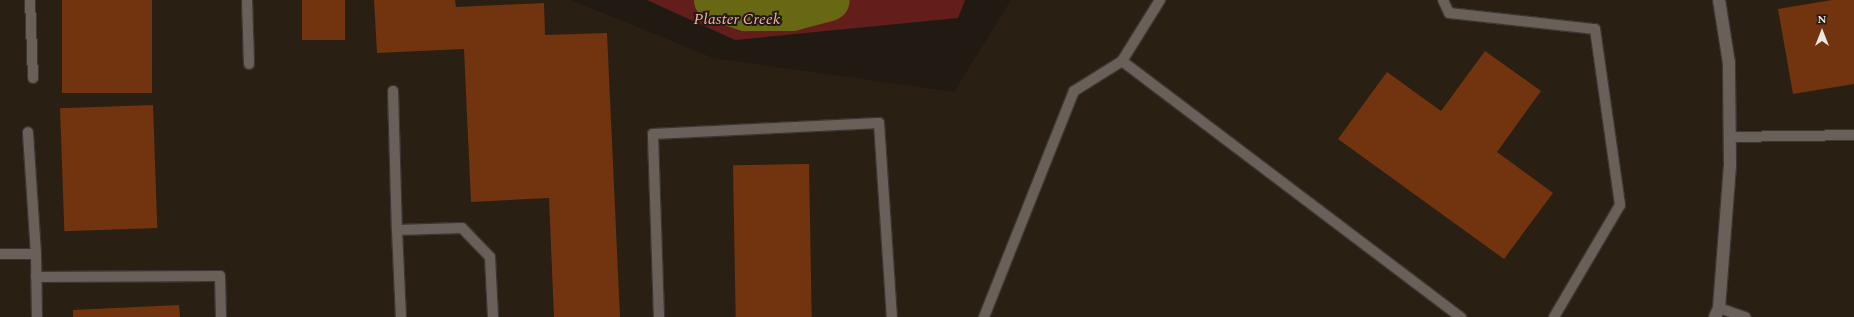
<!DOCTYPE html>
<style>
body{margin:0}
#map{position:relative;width:1854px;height:317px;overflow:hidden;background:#211a13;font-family:Spectral,serif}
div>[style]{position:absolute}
.built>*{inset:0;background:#2a1f13}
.green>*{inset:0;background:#631e1b}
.river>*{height:42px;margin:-21px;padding:0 21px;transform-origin:21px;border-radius:21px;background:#686714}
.building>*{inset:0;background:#72340f;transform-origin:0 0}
.roads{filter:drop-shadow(1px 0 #3c3734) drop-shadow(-1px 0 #3c3734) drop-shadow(0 1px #3c3734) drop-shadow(0 -1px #3c3734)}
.lane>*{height:10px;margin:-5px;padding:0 5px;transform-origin:5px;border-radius:5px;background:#696159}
.street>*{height:12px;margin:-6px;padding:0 6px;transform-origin:6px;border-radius:6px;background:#696159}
span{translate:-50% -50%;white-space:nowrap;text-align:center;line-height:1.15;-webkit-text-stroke:4px #211a13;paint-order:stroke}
.park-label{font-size:16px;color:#f9aba3;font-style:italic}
.north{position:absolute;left:1802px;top:12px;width:40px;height:40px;-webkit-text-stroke:3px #211a13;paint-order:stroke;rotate:0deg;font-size:11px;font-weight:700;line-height:16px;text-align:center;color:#ede8e3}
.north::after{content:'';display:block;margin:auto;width:14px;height:18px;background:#ede8e3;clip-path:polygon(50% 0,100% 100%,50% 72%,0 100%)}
</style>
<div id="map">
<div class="built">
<i style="clip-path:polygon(0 0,571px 0,713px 58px,954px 92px,1011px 0,1854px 0,1854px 317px,0 317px)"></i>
</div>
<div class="green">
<i style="clip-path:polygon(647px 0,965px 0,958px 18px,735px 40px)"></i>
</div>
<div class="river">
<i style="left:715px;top:0;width:33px;rotate:18deg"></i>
<i style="left:746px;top:10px;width:46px"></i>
<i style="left:792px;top:10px;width:38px;rotate:-15deg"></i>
</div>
<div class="building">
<i style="left:62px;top:0;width:90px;height:93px"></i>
<i style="left:302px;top:0;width:43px;height:40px"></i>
<i style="clip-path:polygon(374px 0,455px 0,456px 7px,544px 3px,545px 35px,607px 33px,620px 317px,554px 317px,549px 198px,471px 202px,464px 49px,377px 53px)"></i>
<i style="clip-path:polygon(1832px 0,1854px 0,1854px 84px,1793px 94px,1778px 9px)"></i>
<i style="clip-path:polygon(1485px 51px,1541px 91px,1497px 152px,1553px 193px,1504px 259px,1338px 139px,1387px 72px,1441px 111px)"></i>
<i style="left:153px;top:105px;width:123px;height:93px;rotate:88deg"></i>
<i style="left:809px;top:164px;width:153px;height:76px;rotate:89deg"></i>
<i style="clip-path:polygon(179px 305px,180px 317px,73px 317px,73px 310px)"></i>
</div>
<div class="roads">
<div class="lane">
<i style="left:30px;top:0;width:78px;rotate:87.8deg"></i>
<i style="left:247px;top:0;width:64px;rotate:88.2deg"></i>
<i style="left:1160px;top:0;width:72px;rotate:121.9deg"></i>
<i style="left:1122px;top:61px;width:425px;rotate:37.1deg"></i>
<i style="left:1443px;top:0;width:14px;rotate:65deg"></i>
<i style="left:1449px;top:13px;width:147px;rotate:6.3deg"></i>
<i style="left:1595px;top:29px;width:178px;rotate:81.9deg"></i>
<i style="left:1620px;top:205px;width:130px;rotate:120.5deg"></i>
<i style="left:393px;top:91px;width:139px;rotate:88.4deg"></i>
<i style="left:397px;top:230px;width:65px;rotate:-1.8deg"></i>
<i style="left:462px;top:228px;width:40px;rotate:46deg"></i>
<i style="left:490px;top:257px;width:60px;rotate:87.1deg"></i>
<i style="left:1730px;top:137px;width:124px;rotate:-0.9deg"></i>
<i style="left:397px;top:230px;width:87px;rotate:87.4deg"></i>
<i style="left:0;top:254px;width:36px"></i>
<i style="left:36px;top:254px;width:122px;rotate:-93.8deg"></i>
<i style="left:36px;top:254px;width:63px;rotate:89.1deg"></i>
<i style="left:36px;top:277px;width:184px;rotate:-0.3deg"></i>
<i style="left:220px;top:276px;width:41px;rotate:88.6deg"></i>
<i style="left:1719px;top:308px;width:28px;rotate:19deg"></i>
<i style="left:659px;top:317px;width:183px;rotate:-91.9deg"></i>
<i style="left:653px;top:134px;width:226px;rotate:-2.8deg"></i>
<i style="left:879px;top:123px;width:194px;rotate:86.2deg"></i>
<i style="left:984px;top:317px;width:243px;rotate:-68.3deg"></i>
<i style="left:1074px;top:91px;width:57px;rotate:-32deg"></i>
</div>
<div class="street">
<i style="left:1715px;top:317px;width:10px;rotate:-66deg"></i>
<i style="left:1719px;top:308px;width:142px;rotate:-85.6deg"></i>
<i style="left:1730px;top:166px;width:103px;rotate:-90.6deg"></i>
<i style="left:1729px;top:63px;width:64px;rotate:-99deg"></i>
</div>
</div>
<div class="park-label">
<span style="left:737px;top:19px">Plaster Creek</span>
</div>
<div class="north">N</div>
</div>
